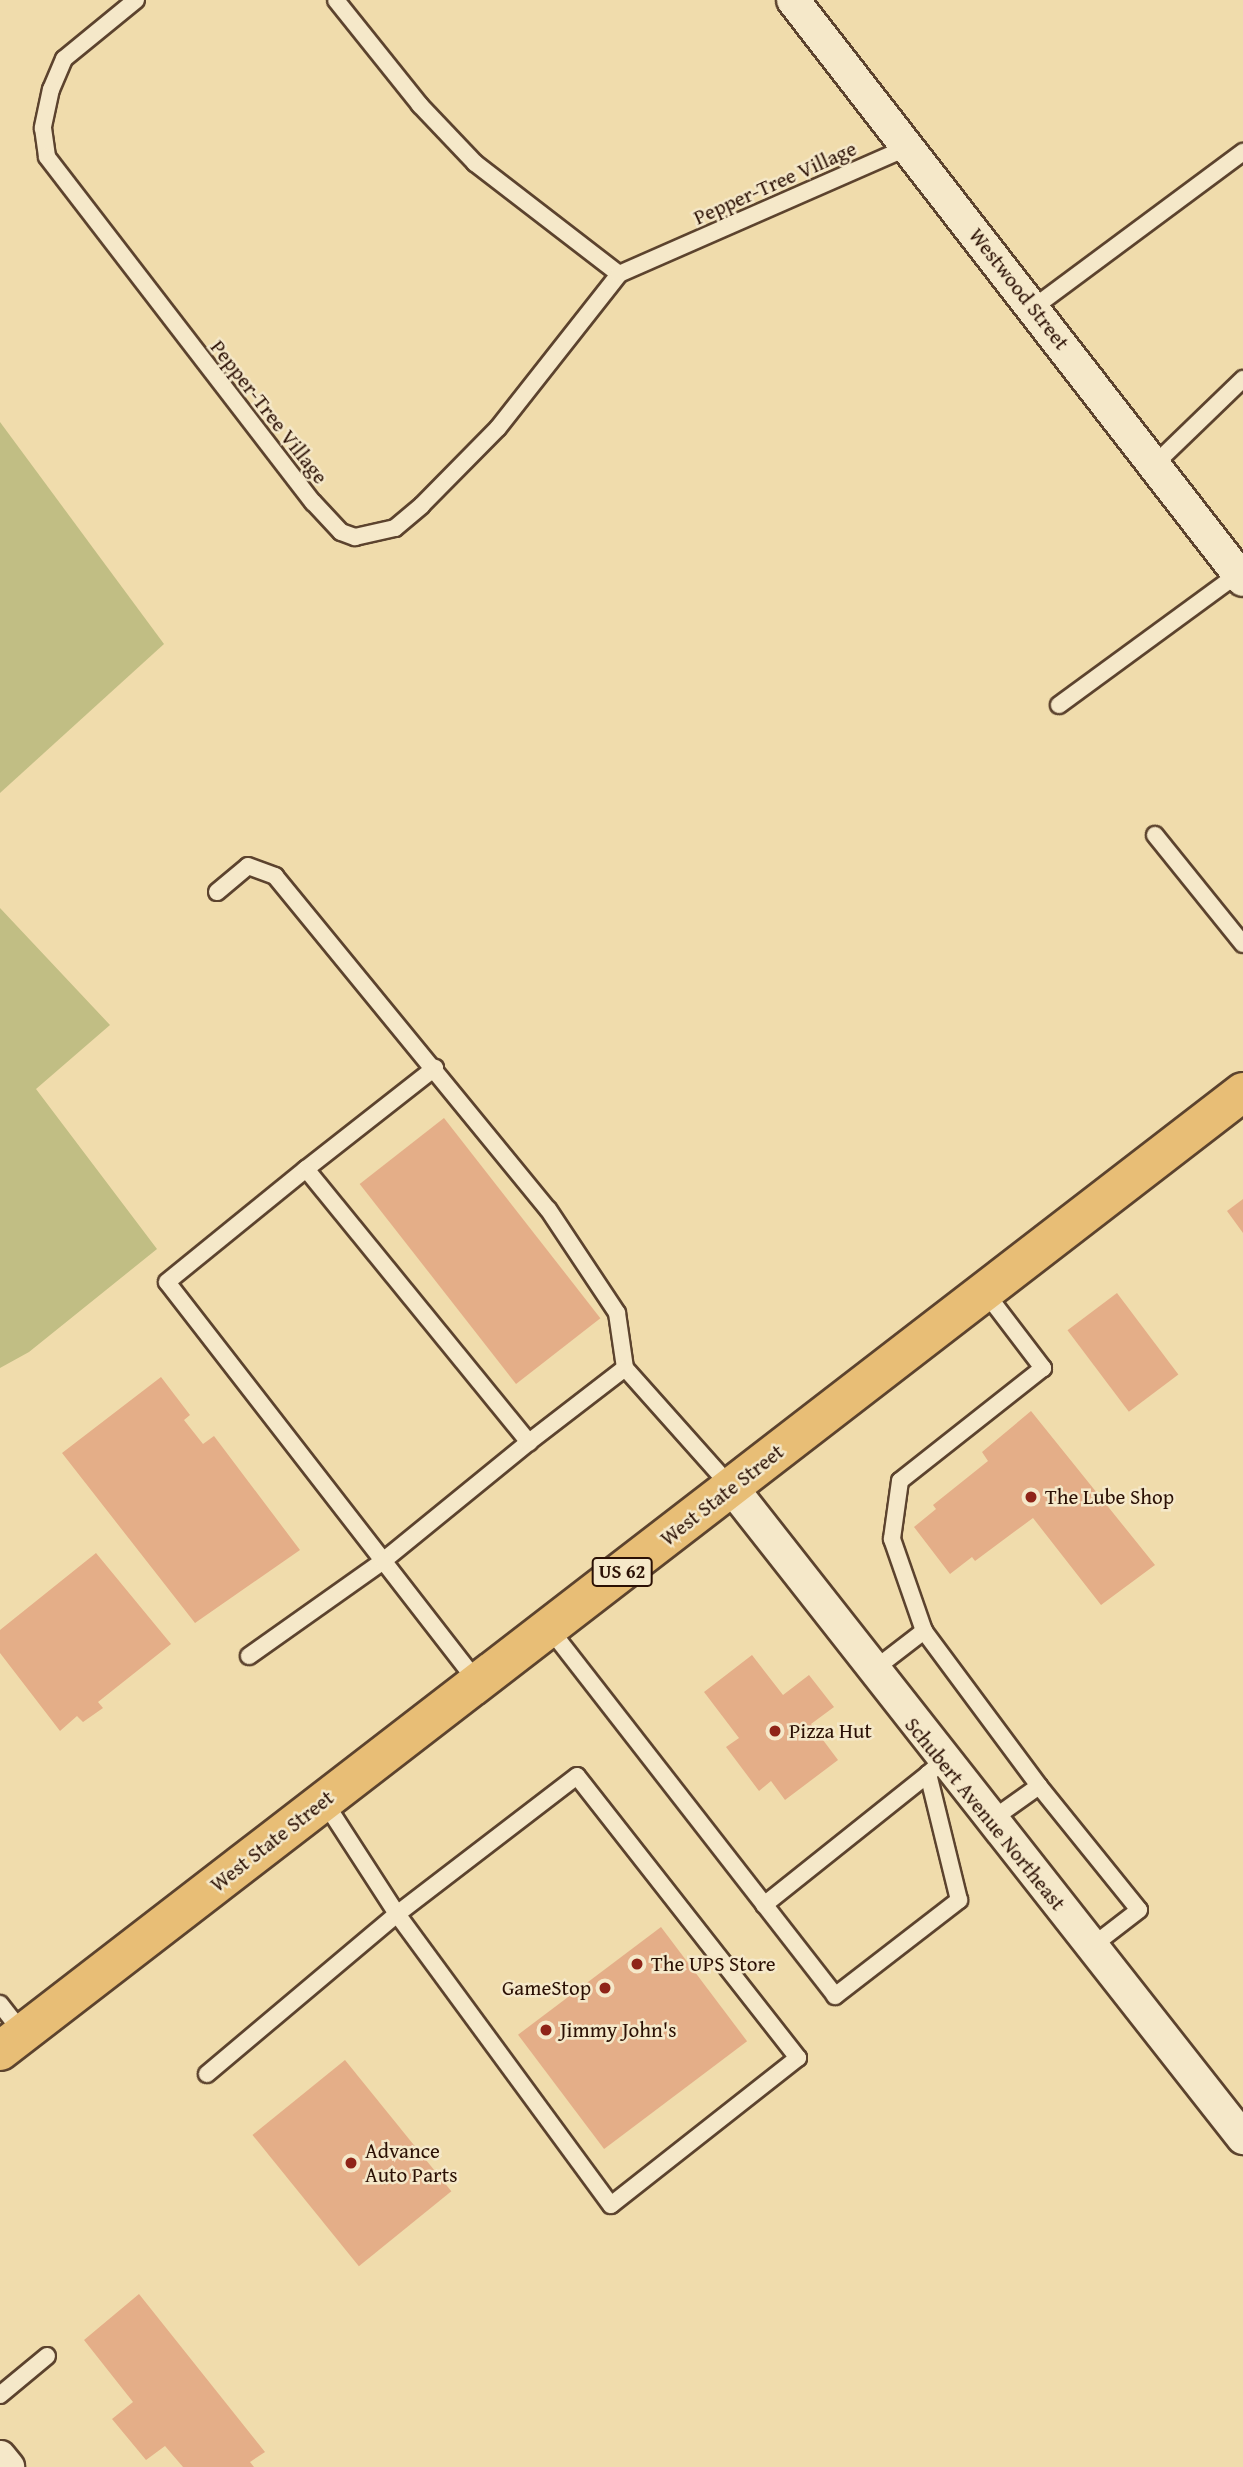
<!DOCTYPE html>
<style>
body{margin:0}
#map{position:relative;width:1243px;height:2467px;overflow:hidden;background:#f0dcac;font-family:"Gentium Book Plus",serif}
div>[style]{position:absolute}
.green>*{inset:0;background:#c1be84}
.building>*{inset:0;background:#e4ae88;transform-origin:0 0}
.roads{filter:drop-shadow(2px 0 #5c432e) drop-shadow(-2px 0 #5c432e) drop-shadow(0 2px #5c432e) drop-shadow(0 -2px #5c432e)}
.service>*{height:16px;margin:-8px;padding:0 8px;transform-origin:8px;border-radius:8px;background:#f5e8c9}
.minor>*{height:32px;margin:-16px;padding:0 16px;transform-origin:16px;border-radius:16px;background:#f5e8c9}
.trunk>*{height:38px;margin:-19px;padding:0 19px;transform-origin:19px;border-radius:19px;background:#e8be76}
.dots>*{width:19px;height:19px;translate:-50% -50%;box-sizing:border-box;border:4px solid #f5e8c9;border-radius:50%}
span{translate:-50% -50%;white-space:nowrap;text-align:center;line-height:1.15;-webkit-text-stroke:5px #f5e8c9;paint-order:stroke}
.shield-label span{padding:2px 5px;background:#f5e8c9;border:2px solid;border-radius:5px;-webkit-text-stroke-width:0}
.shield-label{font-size:19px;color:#2b1004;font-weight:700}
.street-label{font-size:21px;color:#2b1004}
.poi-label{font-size:21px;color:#2b1004}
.left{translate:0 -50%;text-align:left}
.right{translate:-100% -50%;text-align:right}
</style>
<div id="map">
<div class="green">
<i style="clip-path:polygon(0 422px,164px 644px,0 793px)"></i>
<i style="clip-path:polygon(0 908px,110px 1025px,36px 1089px,157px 1249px,29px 1352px,0 1368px)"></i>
</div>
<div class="building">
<i style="left:444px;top:1118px;width:254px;height:107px;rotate:52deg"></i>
<i style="clip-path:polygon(1243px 1199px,1243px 1233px,1227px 1211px)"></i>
<i style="left:1117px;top:1293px;width:102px;height:62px;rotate:53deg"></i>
<i style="clip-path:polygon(161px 1377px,190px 1415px,184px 1420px,203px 1444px,214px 1436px,300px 1550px,195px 1623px,62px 1453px)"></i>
<i style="clip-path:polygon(1031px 1411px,1155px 1565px,1101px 1605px,1033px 1518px,975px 1561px,972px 1557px,950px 1574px,914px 1527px,936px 1509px,933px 1505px,988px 1461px,982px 1452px)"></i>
<i style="clip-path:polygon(96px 1553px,171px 1644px,98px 1702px,103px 1708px,83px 1722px,77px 1716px,60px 1731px,0 1653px,0 1630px)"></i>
<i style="clip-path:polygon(752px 1655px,783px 1695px,809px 1675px,834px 1707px,811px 1724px,838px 1760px,785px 1800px,771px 1781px,759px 1791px,726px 1747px,739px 1738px,704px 1692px)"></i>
<i style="left:661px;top:1927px;width:143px;height:179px;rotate:53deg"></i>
<i style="left:345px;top:2060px;width:169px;height:119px;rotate:51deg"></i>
<i style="clip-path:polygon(139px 2294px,265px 2452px,250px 2462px,254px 2467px,183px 2467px,165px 2446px,146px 2460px,112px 2419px,133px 2402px,84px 2340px)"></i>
</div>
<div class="roads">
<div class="service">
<i style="left:136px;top:0;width:93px;rotate:140.7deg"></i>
<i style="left:64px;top:59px;width:33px;rotate:113deg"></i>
<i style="left:51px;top:89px;width:40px;rotate:102deg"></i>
<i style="left:43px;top:128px;width:29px;rotate:82deg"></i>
<i style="left:47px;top:157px;width:436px;rotate:52.4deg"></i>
<i style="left:313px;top:502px;width:41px;rotate:47deg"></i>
<i style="left:341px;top:532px;width:15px;rotate:20deg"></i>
<i style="left:355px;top:537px;width:41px;rotate:-12.7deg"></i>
<i style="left:395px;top:528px;width:35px;rotate:-40deg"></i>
<i style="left:422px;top:505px;width:108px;rotate:-45.4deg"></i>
<i style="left:498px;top:428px;width:196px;rotate:-51.8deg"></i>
<i style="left:619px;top:274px;width:182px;rotate:-142.4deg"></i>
<i style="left:475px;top:163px;width:80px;rotate:-133.5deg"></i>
<i style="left:420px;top:105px;width:134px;rotate:-128.7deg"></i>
<i style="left:619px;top:274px;width:317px;rotate:-23.7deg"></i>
<i style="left:1033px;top:308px;width:262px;rotate:-36.6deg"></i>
<i style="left:1154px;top:465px;width:124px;rotate:-44deg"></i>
<i style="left:1059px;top:705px;width:222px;rotate:-36.2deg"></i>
<i style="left:1155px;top:835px;width:140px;rotate:51.1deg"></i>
<i style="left:217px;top:892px;width:40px;rotate:-40deg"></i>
<i style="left:248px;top:866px;width:29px;rotate:20deg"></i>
<i style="left:275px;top:876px;width:431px;rotate:50.7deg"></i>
<i style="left:548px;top:1209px;width:125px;rotate:56.4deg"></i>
<i style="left:617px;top:1313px;width:56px;rotate:81.7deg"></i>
<i style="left:306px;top:1169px;width:164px;rotate:-38.1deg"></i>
<i style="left:985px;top:1292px;width:96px;rotate:52.7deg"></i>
<i style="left:1043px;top:1368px;width:182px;rotate:141.7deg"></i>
<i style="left:900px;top:1481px;width:59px;rotate:97.9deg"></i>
<i style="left:892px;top:1539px;width:97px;rotate:70.8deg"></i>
<i style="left:924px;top:1631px;width:193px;rotate:53.4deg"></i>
<i style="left:1039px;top:1786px;width:60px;rotate:144.5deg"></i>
<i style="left:549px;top:1628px;width:466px;rotate:52.1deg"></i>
<i style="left:835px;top:1996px;width:157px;rotate:-37.7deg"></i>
<i style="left:959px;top:1900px;width:130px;rotate:-103.8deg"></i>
<i style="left:928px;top:1774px;width:20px;rotate:-41deg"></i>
<i style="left:249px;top:1656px;width:164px;rotate:-35.3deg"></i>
<i style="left:383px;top:1561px;width:188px;rotate:-39.2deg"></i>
<i style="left:872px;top:1671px;width:66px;rotate:-37.6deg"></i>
<i style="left:478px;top:1683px;width:507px;rotate:-127.8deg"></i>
<i style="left:167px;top:1282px;width:179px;rotate:-39.1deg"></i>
<i style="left:306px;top:1169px;width:353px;rotate:50.8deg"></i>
<i style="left:529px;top:1442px;width:121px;rotate:-37.6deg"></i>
<i style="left:625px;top:1368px;width:159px;rotate:48.3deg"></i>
<i style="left:1039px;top:1786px;width:159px;rotate:51.1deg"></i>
<i style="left:1139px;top:1910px;width:61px;rotate:142.4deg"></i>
<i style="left:764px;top:1905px;width:210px;rotate:-38.6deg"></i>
<i style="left:0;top:2004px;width:37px;rotate:52deg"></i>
<i style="left:207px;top:2074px;width:248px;rotate:-40.1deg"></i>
<i style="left:397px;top:1914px;width:361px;rotate:53.7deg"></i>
<i style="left:611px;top:2205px;width:238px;rotate:-38.2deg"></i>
<i style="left:798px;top:2058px;width:358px;rotate:-128.1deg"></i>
<i style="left:577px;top:1776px;width:227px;rotate:142.5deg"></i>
<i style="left:397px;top:1914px;width:135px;rotate:-122.9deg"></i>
<i style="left:0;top:2395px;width:61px;rotate:-39.7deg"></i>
</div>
<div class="minor">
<i style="left:793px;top:0;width:734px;rotate:52.19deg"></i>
<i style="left:732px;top:1488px;width:827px;rotate:51.83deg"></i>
<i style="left:0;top:2457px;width:13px;rotate:51deg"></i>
</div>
<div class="trunk">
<i style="left:0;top:2051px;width:1570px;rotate:-37.65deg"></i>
</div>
</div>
<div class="dots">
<i style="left:1031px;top:1497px;background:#8f2418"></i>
<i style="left:775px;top:1731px;background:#8f2418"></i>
<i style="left:637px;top:1964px;background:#8f2418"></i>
<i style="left:605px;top:1988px;background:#8f2418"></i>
<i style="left:546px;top:2030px;background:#8f2418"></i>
<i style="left:351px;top:2163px;background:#8f2418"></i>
</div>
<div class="shield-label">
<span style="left:622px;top:1572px">US 62</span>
</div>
<div class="street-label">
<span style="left:775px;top:183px;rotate:-24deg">Pepper-Tree Village</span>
<span style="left:1019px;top:289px;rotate:52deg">Westwood Street</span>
<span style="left:269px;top:412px;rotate:52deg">Pepper-Tree Village</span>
<span style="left:722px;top:1495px;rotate:-38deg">West State Street</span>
<span style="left:985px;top:1814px;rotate:51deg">Schubert Avenue Northeast</span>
<span style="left:272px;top:1841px;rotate:-38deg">West State Street</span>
</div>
<div class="poi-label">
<span class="left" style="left:1045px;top:1497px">The Lube Shop</span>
<span class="left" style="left:789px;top:1731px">Pizza Hut</span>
<span class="left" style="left:651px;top:1964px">The UPS Store</span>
<span class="right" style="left:591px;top:1988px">GameStop</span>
<span class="left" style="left:560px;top:2030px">Jimmy John's</span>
<span class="left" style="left:365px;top:2163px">Advance<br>Auto Parts</span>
</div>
</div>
